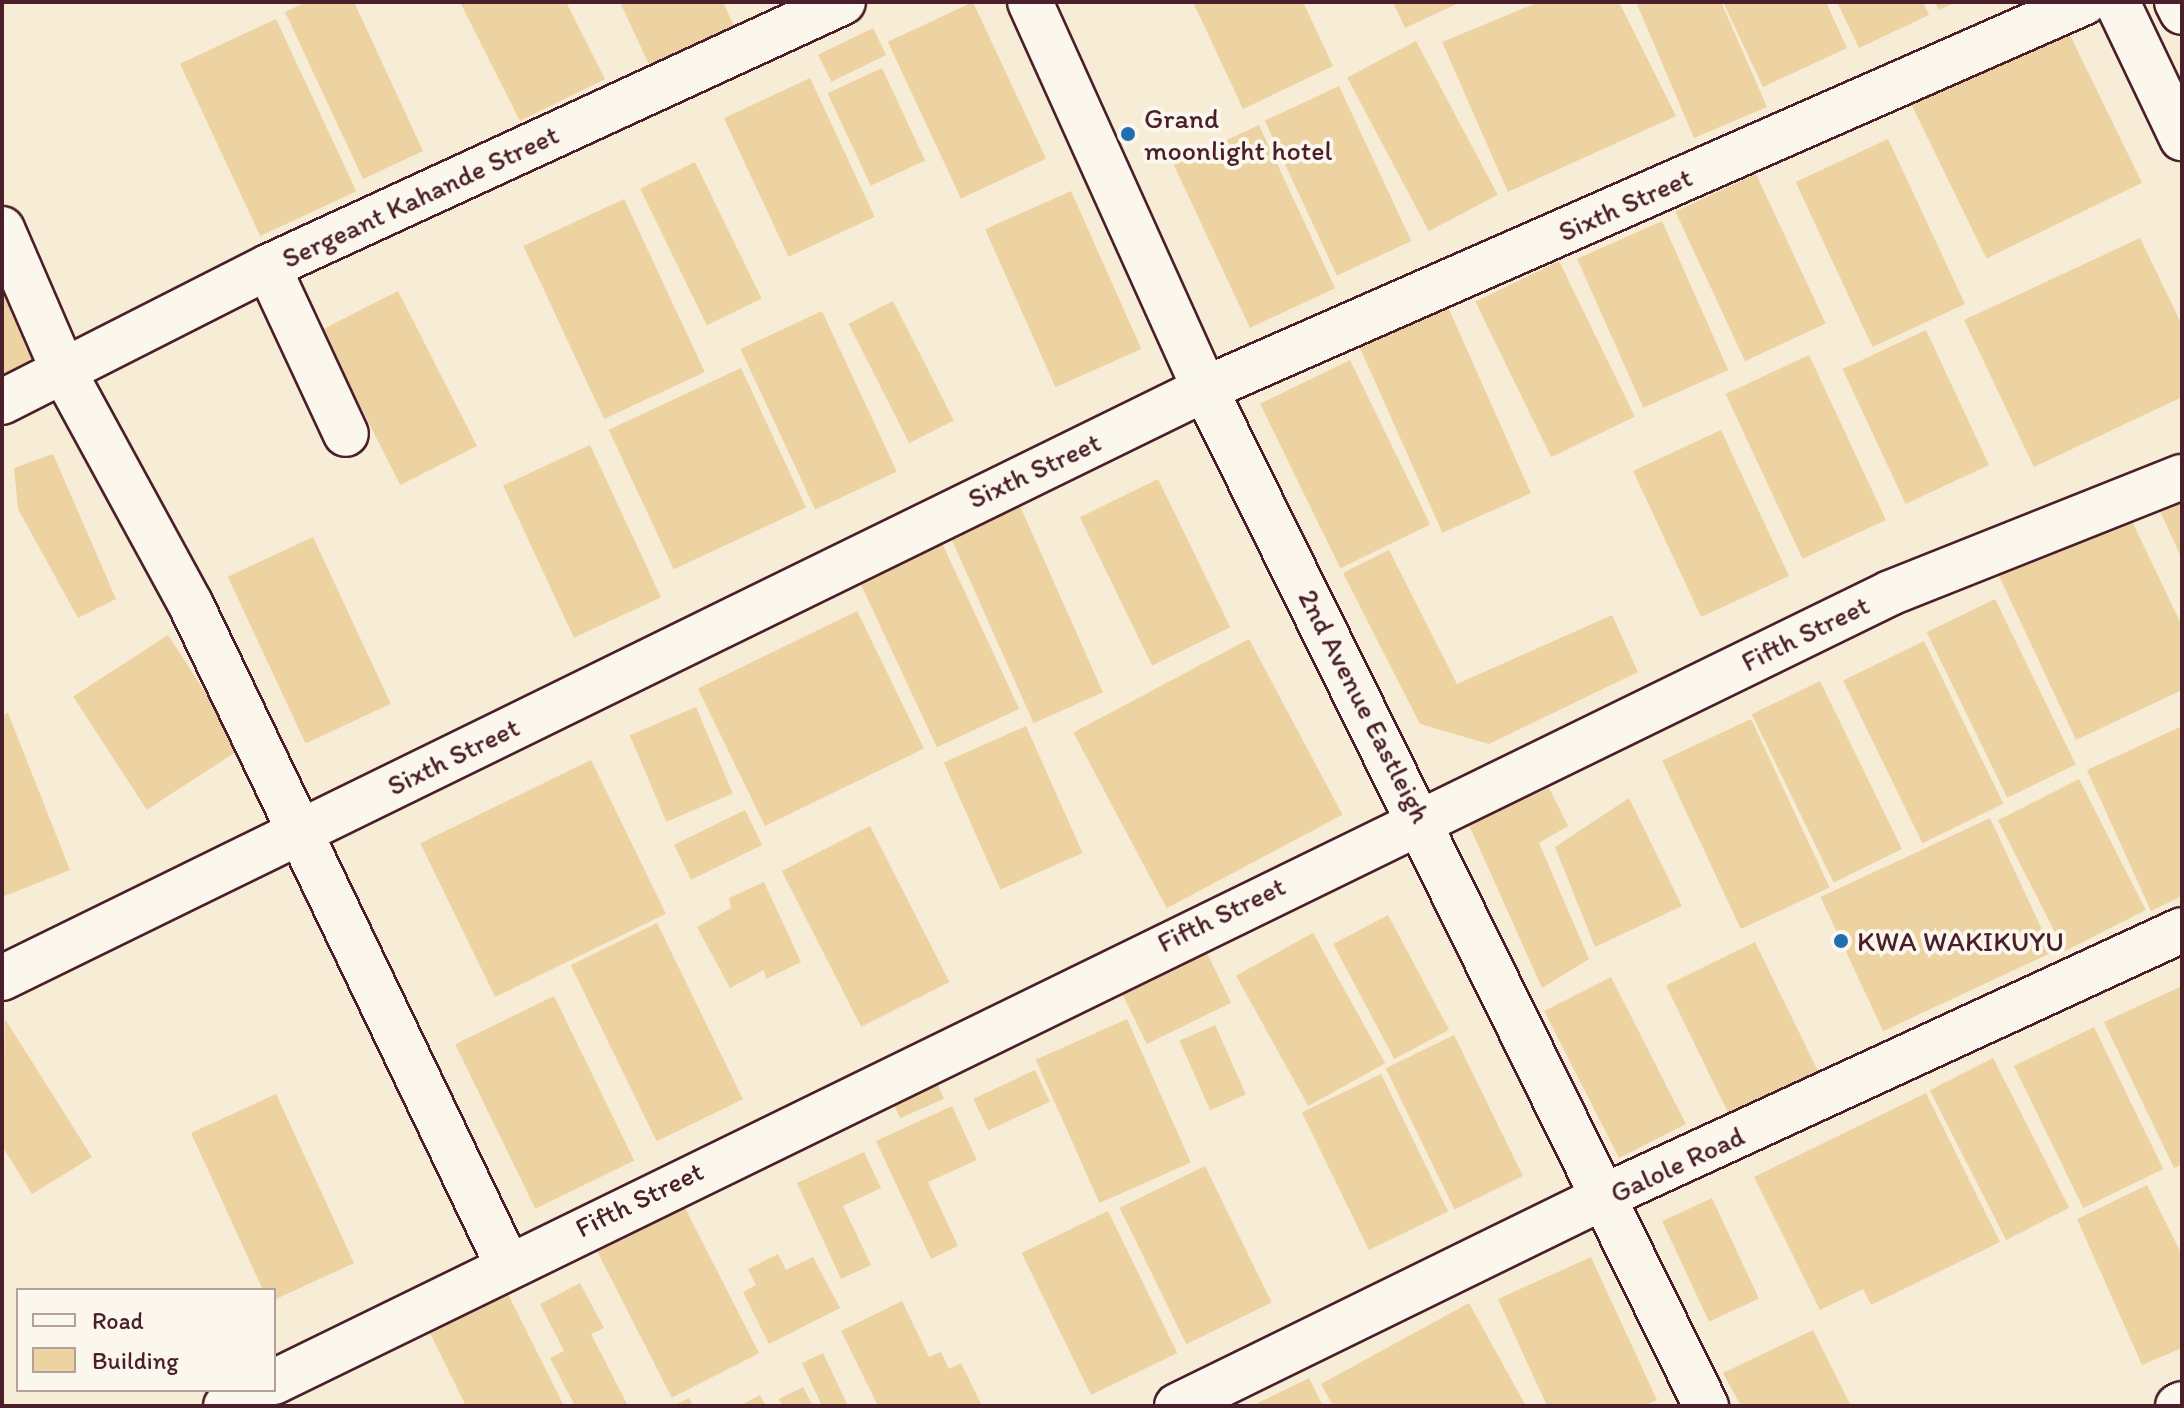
<!DOCTYPE html>
<style>
body{margin:0}
#map{position:relative;width:2184px;height:1408px;overflow:hidden;background:#f7ecd6;font-family:Itim,sans-serif}
div>[style]{position:absolute}
.building>*{inset:0;background:#edd3a2;transform-origin:0 0}
.roads{filter:drop-shadow(2px 0 #4a1f2b) drop-shadow(-2px 0 #4a1f2b) drop-shadow(0 2px #4a1f2b) drop-shadow(0 -2px #4a1f2b)}
.minor>*{height:44px;margin:-22px;padding:0 22px;transform-origin:22px;border-radius:22px;background:#fbf7ec}
.major>*{height:44px;margin:-22px;padding:0 22px;transform-origin:22px;border-radius:22px;background:#fbf7ec}
.dots>*{width:22px;height:22px;translate:-50% -50%;box-sizing:border-box;border:4px solid #fbf7ec;border-radius:50%}
span{translate:-50% -50%;white-space:nowrap;text-align:center;line-height:1.15;-webkit-text-stroke:8px #fbf7ec;paint-order:stroke}
.poi-label{font-size:28px;color:#4a1f2b}
.left{translate:0 -50%;text-align:left}
.street-label{font-size:28px;color:#4a1f2b}
.frame{position:absolute;inset:0;border:4px solid #4a1f2b;pointer-events:none}
.legend{position:absolute;left:16px;top:1288px;width:260px;height:104px;box-sizing:border-box;background:#fbf7ec;border:2px solid #b4a19f;margin:0;padding:10px 14px;list-style:none;font-size:24px;color:#4a1f2b}
.legend li{display:flex;align-items:center;gap:16px;height:40px}
.legend b{width:40px;border:2px solid #b4a19f}
</style>
<div id="map">
<div class="building">
<i style="clip-path:polygon(306px 2px,354px 2px,423px 151px,363px 179px,285px 12px)"></i>
<i style="clip-path:polygon(460px 2px,566px 2px,605px 79px,520px 121px)"></i>
<i style="clip-path:polygon(620px 2px,723px 2px,736px 30px,651px 69px)"></i>
<i style="left:973px;top:2px;width:173px;height:94px;rotate:65deg"></i>
<i style="clip-path:polygon(1193px 2px,1303px 2px,1333px 66px,1243px 109px)"></i>
<i style="clip-path:polygon(1393px 2px,1461px 2px,1405px 28px)"></i>
<i style="clip-path:polygon(1539px 2px,1619px 2px,1676px 116px,1508px 192px,1442px 42px)"></i>
<i style="clip-path:polygon(1636px 2px,1721px 2px,1767px 107px,1694px 138px)"></i>
<i style="clip-path:polygon(1723px 2px,1826px 2px,1847px 48px,1763px 87px)"></i>
<i style="clip-path:polygon(1837px 2px,1923px 2px,1929px 15px,1859px 48px)"></i>
<i style="clip-path:polygon(1935px 2px,1956px 2px,1939px 10px)"></i>
<i style="left:276px;top:19px;width:190px;height:106px;rotate:65deg"></i>
<i style="left:873px;top:28px;width:30px;height:61px;rotate:64deg"></i>
<i style="left:2067px;top:29px;width:171px;height:173px;rotate:64deg"></i>
<i style="left:1416px;top:41px;width:174px;height:78px;rotate:62deg"></i>
<i style="left:882px;top:68px;width:102px;height:60px;rotate:65deg"></i>
<i style="left:810px;top:78px;width:153px;height:95px;rotate:65deg"></i>
<i style="left:1339px;top:86px;width:171px;height:82px;rotate:65deg"></i>
<i style="left:1259px;top:125px;width:180px;height:94px;rotate:65deg"></i>
<i style="left:1888px;top:139px;width:182px;height:102px;rotate:65deg"></i>
<i style="left:695px;top:162px;width:152px;height:61px;rotate:64deg"></i>
<i style="left:1756px;top:174px;width:165px;height:89px;rotate:65deg"></i>
<i style="left:1071px;top:191px;width:173px;height:94px;rotate:66deg"></i>
<i style="left:624px;top:199px;width:191px;height:111px;rotate:65deg"></i>
<i style="left:1662px;top:221px;width:163px;height:93px;rotate:66deg"></i>
<i style="clip-path:polygon(2140px 238px,2182px 325px,2182px 397px,2034px 467px,1964px 320px)"></i>
<i style="left:1559px;top:261px;width:173px;height:93px;rotate:64deg"></i>
<i style="clip-path:polygon(2px 289px,41px 367px,2px 387px)"></i>
<i style="left:398px;top:291px;width:174px;height:86px;rotate:63deg"></i>
<i style="left:893px;top:301px;width:134px;height:50px;rotate:63deg"></i>
<i style="left:1448px;top:307px;width:204px;height:97px;rotate:66deg"></i>
<i style="left:822px;top:311px;width:177px;height:90px;rotate:65deg"></i>
<i style="left:1926px;top:330px;width:149px;height:92px;rotate:65deg"></i>
<i style="left:1809px;top:355px;width:182px;height:92px;rotate:65deg"></i>
<i style="left:1350px;top:360px;width:183px;height:100px;rotate:64deg"></i>
<i style="left:741px;top:368px;width:154px;height:146px;rotate:65deg"></i>
<i style="left:1721px;top:430px;width:161px;height:97px;rotate:65deg"></i>
<i style="left:590px;top:445px;width:168px;height:96px;rotate:65deg"></i>
<i style="clip-path:polygon(53px 454px,116px 599px,78px 618px,18px 509px,14px 468px)"></i>
<i style="clip-path:polygon(2182px 469px,2182px 559px,2148px 485px)"></i>
<i style="left:1158px;top:479px;width:165px;height:87px;rotate:64deg"></i>
<i style="left:1020px;top:506px;width:204px;height:76px;rotate:66deg"></i>
<i style="clip-path:polygon(2129px 515px,2182px 626px,2182px 690px,2076px 740px,1999px 576px)"></i>
<i style="left:313px;top:537px;width:184px;height:94px;rotate:65deg"></i>
<i style="left:942px;top:543px;width:183px;height:91px;rotate:65deg"></i>
<i style="clip-path:polygon(1389px 550px,1457px 684px,1612px 615px,1638px 672px,1489px 744px,1420px 724px,1343px 573px)"></i>
<i style="left:1995px;top:599px;width:184px;height:76px;rotate:64deg"></i>
<i style="left:857px;top:611px;width:153px;height:177px;rotate:64deg"></i>
<i style="left:168px;top:635px;width:135px;height:113px;rotate:57deg"></i>
<i style="left:1249px;top:639px;width:199px;height:199px;rotate:62deg"></i>
<i style="left:1924px;top:641px;width:181px;height:90px;rotate:64deg"></i>
<i style="left:1820px;top:681px;width:187px;height:76px;rotate:64deg"></i>
<i style="left:696px;top:707px;width:94px;height:72px;rotate:67deg"></i>
<i style="clip-path:polygon(8px 713px,70px 870px,2px 897px,2px 716px)"></i>
<i style="left:1751px;top:719px;width:186px;height:98px;rotate:65deg"></i>
<i style="left:1026px;top:726px;width:139px;height:90px;rotate:66deg"></i>
<i style="clip-path:polygon(2182px 726px,2182px 896px,2151px 911px,2087px 770px)"></i>
<i style="left:591px;top:760px;width:171px;height:190px;rotate:64deg"></i>
<i style="left:2079px;top:779px;width:147px;height:91px;rotate:63deg"></i>
<i style="clip-path:polygon(1549px 788px,1568px 826px,1539px 843px,1589px 959px,1542px 988px,1469px 825px)"></i>
<i style="clip-path:polygon(1629px 798px,1682px 906px,1595px 947px,1555px 847px)"></i>
<i style="left:745px;top:810px;width:39px;height:79px;rotate:64deg"></i>
<i style="left:1990px;top:818px;width:148px;height:187px;rotate:65deg"></i>
<i style="left:870px;top:826px;width:175px;height:99px;rotate:63deg"></i>
<i style="clip-path:polygon(764px 882px,801px 962px,766px 979px,764px 970px,730px 988px,697px 927px,731px 908px,729px 898px)"></i>
<i style="left:1388px;top:915px;width:130px;height:62px;rotate:62deg"></i>
<i style="left:657px;top:923px;width:196px;height:96px;rotate:64deg"></i>
<i style="left:1313px;top:933px;width:149px;height:88px;rotate:61deg"></i>
<i style="left:1755px;top:942px;width:150px;height:99px;rotate:64deg"></i>
<i style="left:1204px;top:947px;width:62px;height:94px;rotate:64deg"></i>
<i style="left:1611px;top:977px;width:165px;height:75px;rotate:63deg"></i>
<i style="clip-path:polygon(2182px 986px,2182px 1164px,2174px 1168px,2104px 1022px)"></i>
<i style="left:554px;top:996px;width:183px;height:110px;rotate:64deg"></i>
<i style="clip-path:polygon(5px 1019px,92px 1157px,32px 1194px,2px 1146px)"></i>
<i style="left:1127px;top:1019px;width:157px;height:100px;rotate:66deg"></i>
<i style="left:1215px;top:1025px;width:76px;height:39px;rotate:66deg"></i>
<i style="left:2094px;top:1027px;width:158px;height:89px;rotate:64deg"></i>
<i style="left:1454px;top:1035px;width:157px;height:76px;rotate:64deg"></i>
<i style="left:1993px;top:1058px;width:168px;height:71px;rotate:63deg"></i>
<i style="left:1035px;top:1070px;width:35px;height:68px;rotate:65deg"></i>
<i style="left:933px;top:1074px;width:27px;height:48px;rotate:66deg"></i>
<i style="left:1381px;top:1074px;width:153px;height:88px;rotate:64deg"></i>
<i style="clip-path:polygon(1926px 1093px,2000px 1242px,1871px 1305px,1863px 1289px,1820px 1310px,1754px 1177px)"></i>
<i style="clip-path:polygon(276px 1094px,354px 1263px,274px 1300px,274px 1290px,263px 1290px,191px 1133px)"></i>
<i style="clip-path:polygon(952px 1106px,977px 1160px,928px 1182px,958px 1246px,931px 1259px,876px 1141px)"></i>
<i style="clip-path:polygon(864px 1152px,881px 1188px,843px 1206px,871px 1265px,841px 1279px,797px 1183px)"></i>
<i style="left:1205px;top:1166px;width:152px;height:95px;rotate:64deg"></i>
<i style="clip-path:polygon(2147px 1185px,2182px 1255px,2182px 1348px,2142px 1365px,2077px 1219px)"></i>
<i style="left:1712px;top:1198px;width:111px;height:55px;rotate:65deg"></i>
<i style="left:681px;top:1200px;width:172px;height:98px;rotate:63deg"></i>
<i style="left:1108px;top:1211px;width:158px;height:96px;rotate:64deg"></i>
<i style="clip-path:polygon(778px 1254px,786px 1270px,813px 1257px,840px 1308px,769px 1344px,743px 1292px,756px 1285px,748px 1269px)"></i>
<i style="clip-path:polygon(1591px 1257px,1657px 1400px,1643px 1406px,1547px 1406px,1498px 1299px)"></i>
<i style="clip-path:polygon(580px 1283px,604px 1328px,591px 1334px,628px 1406px,575px 1406px,550px 1358px,564px 1351px,540px 1304px)"></i>
<i style="clip-path:polygon(503px 1284px,564px 1406px,466px 1406px,425px 1323px)"></i>
<i style="clip-path:polygon(902px 1301px,929px 1357px,941px 1352px,949px 1369px,961px 1363px,982px 1406px,878px 1406px,841px 1331px)"></i>
<i style="clip-path:polygon(1469px 1303px,1526px 1406px,1333px 1406px,1321px 1384px)"></i>
<i style="clip-path:polygon(1813px 1330px,1851px 1406px,1741px 1406px,1723px 1373px)"></i>
<i style="clip-path:polygon(823px 1353px,848px 1406px,822px 1406px,802px 1363px)"></i>
<i style="clip-path:polygon(1309px 1378px,1323px 1406px,1259px 1406px,1258px 1403px)"></i>
<i style="clip-path:polygon(803px 1387px,813px 1406px,783px 1406px,779px 1399px)"></i>
<i style="clip-path:polygon(760px 1395px,766px 1406px,740px 1406px)"></i>
<i style="clip-path:polygon(689px 1398px,693px 1406px,673px 1406px)"></i>
</div>
<div class="roads">
<div class="minor">
<i style="left:1030px;top:2px;width:425px;rotate:65.7deg"></i>
<i style="left:1205px;top:389px;width:1134px;rotate:63.77deg"></i>
<i style="left:2px;top:229px;width:156px;rotate:66.6deg"></i>
<i style="left:64px;top:372px;width:263px;rotate:61.4deg"></i>
<i style="left:190px;top:603px;width:733px;rotate:64.38deg"></i>
<i style="left:268px;top:267px;width:184px;rotate:65deg"></i>
<i style="left:2px;top:402px;width:298px;rotate:-26.9deg"></i>
<i style="left:268px;top:267px;width:633px;rotate:-24.74deg"></i>
<i style="left:2px;top:978px;width:1339px;rotate:-26.09deg"></i>
<i style="left:1205px;top:389px;width:961px;rotate:-23.74deg"></i>
<i style="left:274px;top:1382px;width:1798px;rotate:-26.02deg"></i>
<i style="left:1890px;top:593px;width:314px;rotate:-21.7deg"></i>
<i style="left:226px;top:1406px;width:36px;rotate:-27deg"></i>
<i style="left:1177px;top:1406px;width:477px;rotate:-26.1deg"></i>
<i style="left:1605px;top:1196px;width:635px;rotate:-24.75deg"></i>
<i style="left:2178px;top:1406px;width:4px;rotate:-27deg"></i>
</div>
<div class="major">
<i style="left:2117px;top:2px;width:151px;rotate:64.5deg"></i>
<i style="left:2177px;top:2px;width:11px;rotate:63deg"></i>
</div>
</div>
<div class="dots">
<i style="left:1128px;top:134px;background:#1f6fb2"></i>
<i style="left:1841px;top:941px;background:#1f6fb2"></i>
</div>
<div class="poi-label">
<span class="left" style="left:1144px;top:134px">Grand<br>moonlight hotel</span>
<span class="left" style="left:1857px;top:941px">KWA WAKIKUYU</span>
</div>
<div class="street-label">
<span style="left:420px;top:196px;rotate:-25deg">Sergeant Kahande Street</span>
<span style="left:1625px;top:204px;rotate:-24deg">Sixth Street</span>
<span style="left:1034px;top:470px;rotate:-25deg">Sixth Street</span>
<span style="left:1805px;top:633px;rotate:-26deg">Fifth Street</span>
<span style="left:1365px;top:706px;rotate:63deg">2nd Avenue Eastleigh</span>
<span style="left:453px;top:756px;rotate:-26deg">Sixth Street</span>
<span style="left:1221px;top:914px;rotate:-26deg">Fifth Street</span>
<span style="left:1677px;top:1164px;rotate:-25deg">Galole Road</span>
<span style="left:639px;top:1199px;rotate:-26deg">Fifth Street</span>
</div>
<div class="frame"></div>
<ul class="legend">
<li><b style="height:10px;background:#fbf7ec"></b>Road</li>
<li><b style="height:22px;background:#edd3a2"></b>Building</li>
</ul>
</div>
